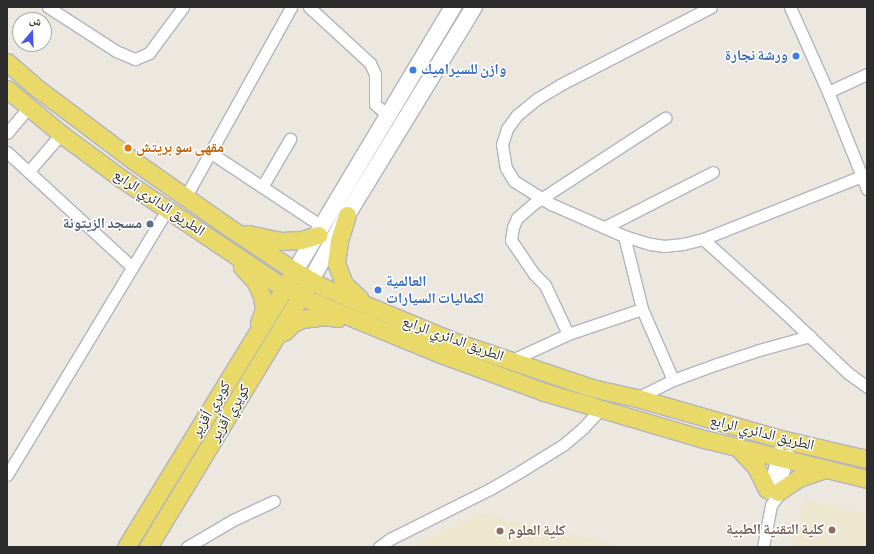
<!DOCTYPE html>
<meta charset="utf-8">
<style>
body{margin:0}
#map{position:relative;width:874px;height:554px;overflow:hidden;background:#ede8df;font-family:"Alegreya Sans","Noto Naskh Arabic",sans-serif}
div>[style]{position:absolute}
.education>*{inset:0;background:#ede7d0}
.roads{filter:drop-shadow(1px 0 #b3b4be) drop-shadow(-1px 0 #b3b4be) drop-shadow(0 1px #b3b4be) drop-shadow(0 -1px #b3b4be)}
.street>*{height:11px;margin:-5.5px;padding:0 5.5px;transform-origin:5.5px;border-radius:5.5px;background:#fff}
.secondary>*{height:16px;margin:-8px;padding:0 8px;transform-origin:8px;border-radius:8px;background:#fff}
.primary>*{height:17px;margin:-8.5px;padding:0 8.5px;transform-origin:8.5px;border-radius:8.5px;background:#e8d968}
.dots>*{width:11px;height:11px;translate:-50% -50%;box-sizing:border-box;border:2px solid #fff;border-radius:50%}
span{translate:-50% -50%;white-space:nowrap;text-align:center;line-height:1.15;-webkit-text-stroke:3px #fff;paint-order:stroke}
.shop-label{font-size:15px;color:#366cbe;font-weight:700}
.right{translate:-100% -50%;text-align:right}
.left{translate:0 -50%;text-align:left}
.food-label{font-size:15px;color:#c56008;font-weight:700}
.street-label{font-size:15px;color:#2c2c2c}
.service-label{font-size:15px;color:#4e5e75;font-weight:700}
.education-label{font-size:15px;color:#785e54;font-weight:700}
.frame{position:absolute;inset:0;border:8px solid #2c2c2c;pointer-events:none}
.north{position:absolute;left:12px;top:12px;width:40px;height:40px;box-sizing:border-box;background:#fff;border:1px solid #ababab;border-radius:50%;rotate:19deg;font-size:11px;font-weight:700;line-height:16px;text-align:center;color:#2c2c2c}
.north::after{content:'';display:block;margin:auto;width:14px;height:18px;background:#4a57ef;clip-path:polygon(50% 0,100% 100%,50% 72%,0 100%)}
</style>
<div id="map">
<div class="education">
<i style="clip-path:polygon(805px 500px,867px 514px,867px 547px,792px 547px)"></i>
<i style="clip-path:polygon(483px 514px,625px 547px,409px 547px)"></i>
</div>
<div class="roads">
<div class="street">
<i style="left:48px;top:7px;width:81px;rotate:32.9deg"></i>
<i style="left:116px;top:51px;width:21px;rotate:23deg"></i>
<i style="left:135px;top:59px;width:15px;rotate:-23deg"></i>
<i style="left:149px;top:53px;width:57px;rotate:-53.5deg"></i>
<i style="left:309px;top:7px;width:83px;rotate:42.6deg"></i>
<i style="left:370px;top:63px;width:12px;rotate:66deg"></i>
<i style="left:375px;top:74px;width:30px;rotate:90deg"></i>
<i style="left:375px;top:104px;width:18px;rotate:43deg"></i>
<i style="left:711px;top:7px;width:170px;rotate:152.7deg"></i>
<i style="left:560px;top:85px;width:26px;rotate:149deg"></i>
<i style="left:538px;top:98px;width:27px;rotate:141deg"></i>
<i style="left:517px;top:115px;width:17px;rotate:126deg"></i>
<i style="left:507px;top:129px;width:16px;rotate:108deg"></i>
<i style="left:502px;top:144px;width:24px;rotate:81deg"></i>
<i style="left:506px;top:168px;width:15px;rotate:58deg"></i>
<i style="left:514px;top:181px;width:44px;rotate:31.9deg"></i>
<i style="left:551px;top:204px;width:80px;rotate:23.7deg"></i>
<i style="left:624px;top:236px;width:28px;rotate:17deg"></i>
<i style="left:651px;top:244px;width:13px;rotate:9deg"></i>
<i style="left:664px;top:246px;width:19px;rotate:-6deg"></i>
<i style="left:683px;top:244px;width:21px;rotate:-14deg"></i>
<i style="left:703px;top:239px;width:176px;rotate:-21.6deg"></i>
<i style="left:790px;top:7px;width:93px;rotate:65.9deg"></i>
<i style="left:828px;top:92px;width:105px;rotate:68.1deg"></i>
<i style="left:828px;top:92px;width:43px;rotate:-24.8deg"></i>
<i style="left:7px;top:133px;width:34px;rotate:-50deg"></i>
<i style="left:7px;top:152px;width:170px;rotate:42.6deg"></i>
<i style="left:211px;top:153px;width:134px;rotate:33.5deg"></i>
<i style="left:29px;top:171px;width:49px;rotate:-49.1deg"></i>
<i style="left:262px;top:187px;width:56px;rotate:-59.7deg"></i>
<i style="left:186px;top:196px;width:216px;rotate:-60.9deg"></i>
<i style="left:605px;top:227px;width:121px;rotate:-27deg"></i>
<i style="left:624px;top:236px;width:75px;rotate:76.1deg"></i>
<i style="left:642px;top:309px;width:77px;rotate:66.4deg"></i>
<i style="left:703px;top:239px;width:109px;rotate:42deg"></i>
<i style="left:784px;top:312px;width:88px;rotate:43.6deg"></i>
<i style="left:848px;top:373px;width:24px;rotate:36deg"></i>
<i style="left:568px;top:334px;width:54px;rotate:-115.1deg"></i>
<i style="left:545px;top:285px;width:16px;rotate:-135deg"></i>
<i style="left:534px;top:274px;width:41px;rotate:-124.1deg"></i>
<i style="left:511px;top:240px;width:13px;rotate:-81deg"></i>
<i style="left:513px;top:227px;width:10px;rotate:-66deg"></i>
<i style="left:517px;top:218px;width:21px;rotate:-41deg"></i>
<i style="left:533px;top:204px;width:158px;rotate:-33.1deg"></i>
<i style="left:512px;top:360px;width:62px;rotate:-24.9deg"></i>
<i style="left:568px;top:334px;width:78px;rotate:-18.7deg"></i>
<i style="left:637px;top:398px;width:40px;rotate:-26.6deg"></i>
<i style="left:673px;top:380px;width:47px;rotate:-20deg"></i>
<i style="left:717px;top:364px;width:44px;rotate:-18.4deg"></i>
<i style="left:759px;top:350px;width:53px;rotate:-15.4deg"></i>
<i style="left:7px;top:475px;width:310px;rotate:-58.9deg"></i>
<i style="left:768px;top:493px;width:43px;rotate:-76.6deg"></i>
<i style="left:187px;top:547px;width:53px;rotate:-30.4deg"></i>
<i style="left:233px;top:520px;width:45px;rotate:-24.9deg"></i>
<i style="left:379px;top:547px;width:14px;rotate:-36deg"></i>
<i style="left:390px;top:539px;width:112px;rotate:-26.6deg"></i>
<i style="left:490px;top:489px;width:36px;rotate:-30deg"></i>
<i style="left:521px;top:471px;width:49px;rotate:-31.8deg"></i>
<i style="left:563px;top:445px;width:26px;rotate:-40deg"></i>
<i style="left:583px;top:428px;width:26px;rotate:-47deg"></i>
<i style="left:763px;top:547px;width:43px;rotate:-79.2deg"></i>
<i style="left:771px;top:505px;width:10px;rotate:-53deg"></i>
<i style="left:777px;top:497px;width:44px;rotate:-75.7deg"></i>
</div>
<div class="secondary">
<i style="left:295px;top:271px;width:308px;rotate:-59.1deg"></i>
<i style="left:311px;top:280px;width:74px;rotate:-61deg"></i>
<i style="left:347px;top:215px;width:244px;rotate:-58.6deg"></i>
</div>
<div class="primary">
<i style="left:7px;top:62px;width:35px;rotate:41deg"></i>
<i style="left:33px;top:85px;width:126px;rotate:37deg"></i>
<i style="left:134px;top:161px;width:113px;rotate:35deg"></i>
<i style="left:227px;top:226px;width:76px;rotate:33.7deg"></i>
<i style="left:290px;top:268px;width:38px;rotate:30deg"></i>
<i style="left:323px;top:287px;width:141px;rotate:22.6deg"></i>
<i style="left:453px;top:341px;width:147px;rotate:18.7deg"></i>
<i style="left:592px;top:388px;width:46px;rotate:12.5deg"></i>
<i style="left:637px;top:398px;width:150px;rotate:15.9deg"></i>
<i style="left:781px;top:439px;width:88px;rotate:13.1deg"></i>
<i style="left:7px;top:89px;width:70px;rotate:39.8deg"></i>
<i style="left:61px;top:134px;width:76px;rotate:36.4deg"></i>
<i style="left:122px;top:179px;width:184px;rotate:33.9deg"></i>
<i style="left:275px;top:282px;width:38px;rotate:28deg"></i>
<i style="left:309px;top:300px;width:145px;rotate:22.3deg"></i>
<i style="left:443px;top:355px;width:108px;rotate:20.1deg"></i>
<i style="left:544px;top:392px;width:167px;rotate:16.4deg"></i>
<i style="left:704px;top:439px;width:168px;rotate:13.8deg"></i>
<i style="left:347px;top:215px;width:28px;rotate:107deg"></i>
<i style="left:339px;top:242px;width:21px;rotate:98deg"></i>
<i style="left:336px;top:263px;width:22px;rotate:69deg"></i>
<i style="left:344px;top:284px;width:21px;rotate:43deg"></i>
<i style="left:248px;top:234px;width:34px;rotate:12deg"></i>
<i style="left:281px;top:241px;width:20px;rotate:-3deg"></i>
<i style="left:301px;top:240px;width:18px;rotate:-16deg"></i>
<i style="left:242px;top:267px;width:21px;rotate:47deg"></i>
<i style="left:256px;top:282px;width:16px;rotate:68deg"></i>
<i style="left:262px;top:297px;width:12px;rotate:81deg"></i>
<i style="left:264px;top:309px;width:15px;rotate:110deg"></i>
<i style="left:284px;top:332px;width:11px;rotate:-45deg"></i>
<i style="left:292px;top:324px;width:11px;rotate:-27deg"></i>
<i style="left:302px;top:319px;width:23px;rotate:-7deg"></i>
<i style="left:325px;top:316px;width:13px;rotate:9deg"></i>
<i style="left:739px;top:449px;width:25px;rotate:47deg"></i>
<i style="left:756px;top:467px;width:25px;rotate:64deg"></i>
<i style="left:778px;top:492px;width:25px;rotate:-34deg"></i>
<i style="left:799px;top:478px;width:28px;rotate:-19deg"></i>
<i style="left:126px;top:547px;width:316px;rotate:-58.5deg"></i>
<i style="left:148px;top:547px;width:306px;rotate:-58.7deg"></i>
</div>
</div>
<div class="dots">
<i style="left:796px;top:56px;background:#3f7fe0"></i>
<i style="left:413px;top:70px;background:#3f7fe0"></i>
<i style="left:128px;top:148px;background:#e8710a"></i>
<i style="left:150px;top:224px;background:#5c6f8a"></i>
<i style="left:378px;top:290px;background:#3f7fe0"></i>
<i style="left:832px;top:530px;background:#8d6e63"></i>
<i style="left:500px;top:531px;background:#8d6e63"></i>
</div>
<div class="shop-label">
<span class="right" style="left:788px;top:56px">ورشة نجارة</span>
<span class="left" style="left:421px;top:70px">وازن للسيراميك</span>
<span class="left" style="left:386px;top:290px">العالمية<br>لكماليات السيارات</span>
</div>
<div class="food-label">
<span class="left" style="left:136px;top:148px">مقهى سو بريتش</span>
</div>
<div class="street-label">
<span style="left:159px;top:203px;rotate:34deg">الطريق الدائري الرابع</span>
<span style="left:453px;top:339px;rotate:20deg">الطريق الدائري الرابع</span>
<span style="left:211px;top:409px;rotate:-59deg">كوبري أقزير</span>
<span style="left:230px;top:413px;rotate:-59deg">كويري أقزير</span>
<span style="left:762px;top:433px;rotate:14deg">الطريق الدائري الرابع</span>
</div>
<div class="service-label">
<span class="right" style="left:142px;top:224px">مسجد الزيتونة</span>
</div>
<div class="education-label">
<span class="right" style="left:824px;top:530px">كلية التقنية الطبية</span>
<span class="left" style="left:508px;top:531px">كلية العلوم</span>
</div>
<div class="frame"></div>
<div class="north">ش</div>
</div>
